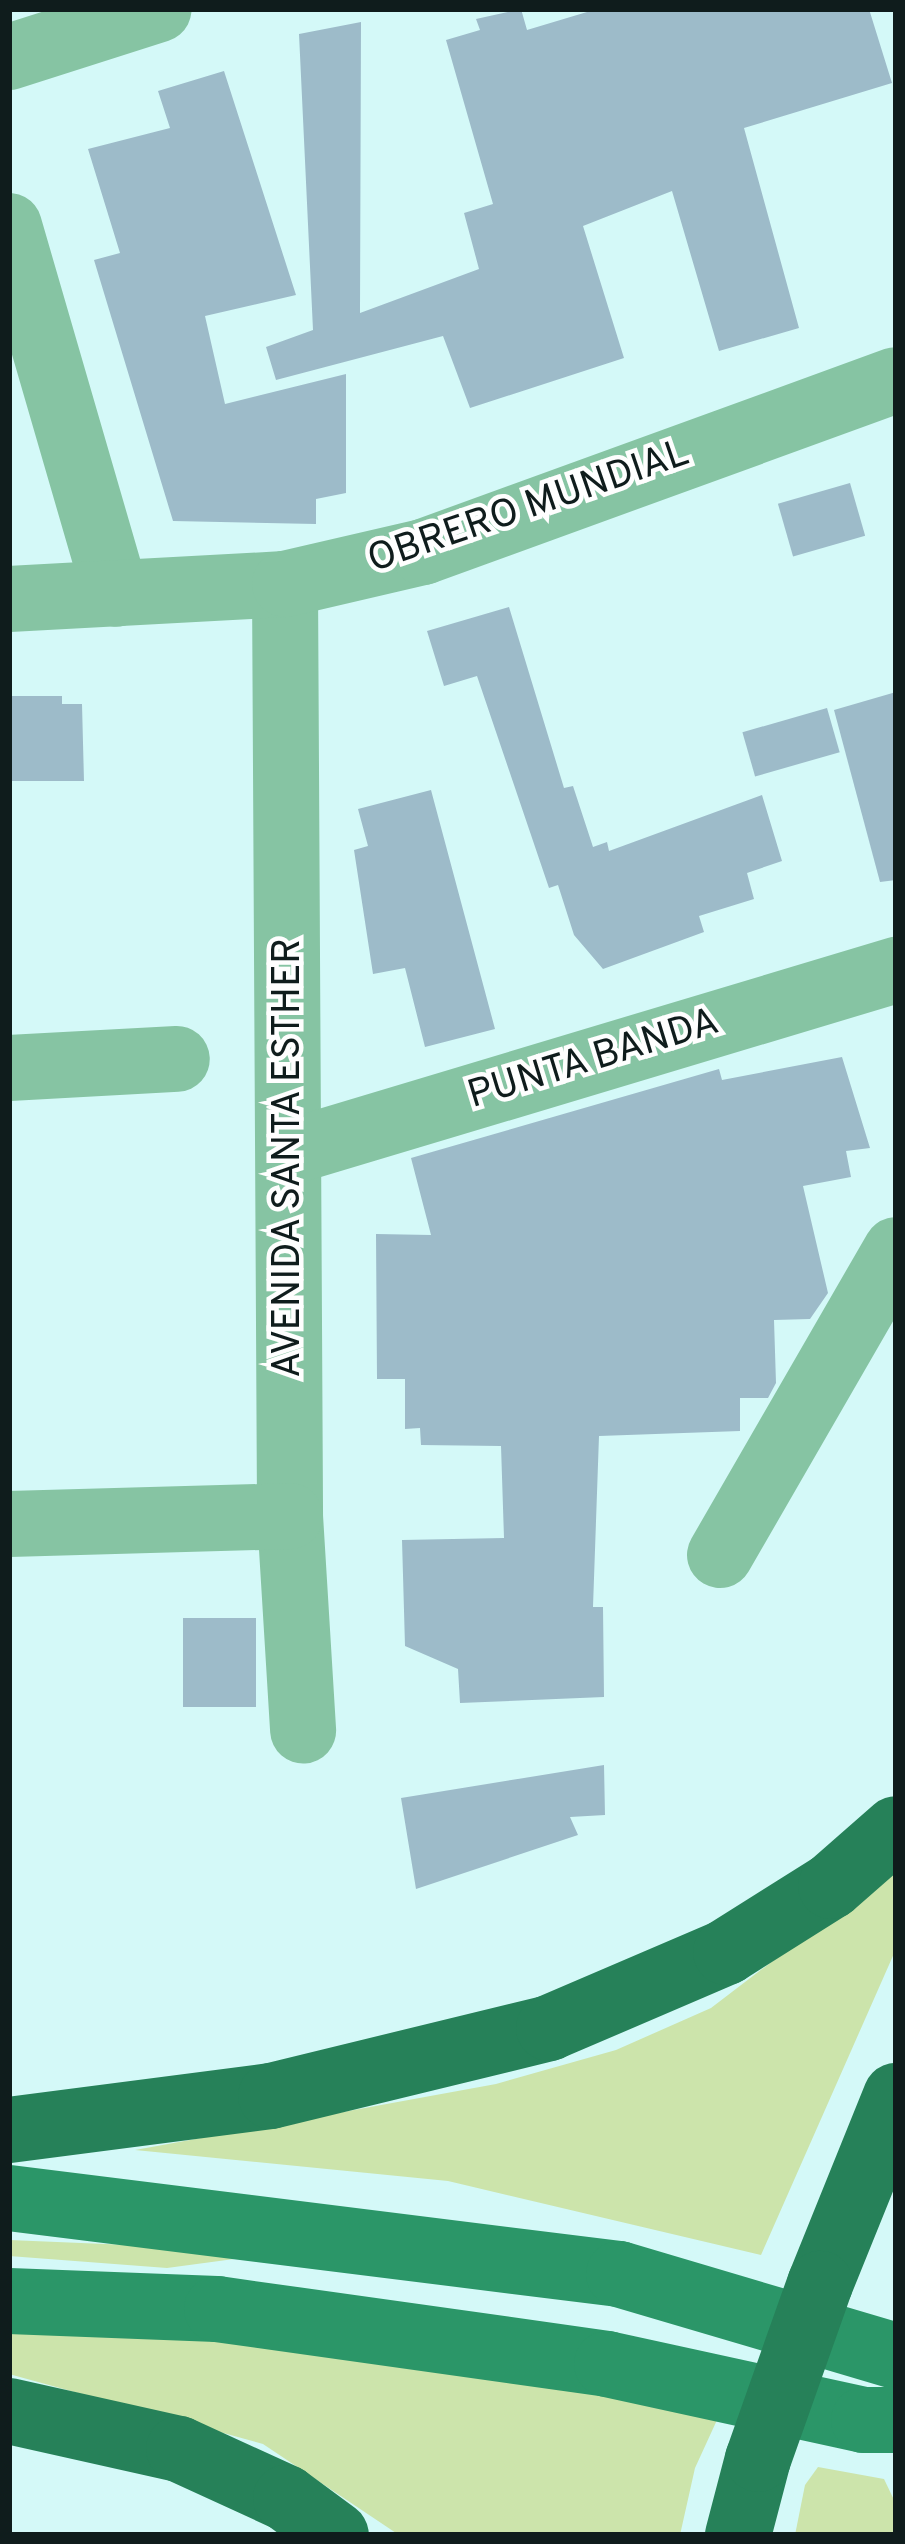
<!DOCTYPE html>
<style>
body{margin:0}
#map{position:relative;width:905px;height:2544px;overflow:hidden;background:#d4f9f8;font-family:Overpass,sans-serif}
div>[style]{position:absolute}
.green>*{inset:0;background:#cce4ab}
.building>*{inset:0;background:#9dbbc9;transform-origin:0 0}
.street>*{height:66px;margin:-33px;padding:0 33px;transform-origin:33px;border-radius:33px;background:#86c4a3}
.primary>*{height:66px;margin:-33px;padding:0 33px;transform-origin:33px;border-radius:33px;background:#2b9668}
.highway>*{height:66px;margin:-33px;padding:0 33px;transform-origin:33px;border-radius:33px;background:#268159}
.highway-bridge>*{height:66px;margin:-33px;padding:0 33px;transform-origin:33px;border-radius:33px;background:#268159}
span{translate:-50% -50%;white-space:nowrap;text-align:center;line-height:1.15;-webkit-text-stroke:9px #fefefe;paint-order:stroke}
.street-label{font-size:39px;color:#0f1c1c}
.frame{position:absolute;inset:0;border:12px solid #0f1c1c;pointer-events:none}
</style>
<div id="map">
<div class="green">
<i style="clip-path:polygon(896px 1867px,896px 1949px,761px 2255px,448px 2181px,135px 2150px,496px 2084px,616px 2050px,711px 2008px)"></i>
<i style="clip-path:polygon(9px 2240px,177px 2247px,234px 2259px,167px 2268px,9px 2256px)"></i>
<i style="clip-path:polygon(167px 2325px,536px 2379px,717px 2420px,695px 2468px,680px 2535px,399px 2535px,263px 2444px,9px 2374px,9px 2326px)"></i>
<i style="clip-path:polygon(818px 2467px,884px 2479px,895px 2502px,893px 2535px,795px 2535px,805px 2485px)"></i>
</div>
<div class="building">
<i style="clip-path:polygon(521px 9px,527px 30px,597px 9px,869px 9px,892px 83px,744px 128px,799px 328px,719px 351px,672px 191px,583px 226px,624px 358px,470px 408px,443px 336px,276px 380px,266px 347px,313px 330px,299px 34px,361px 22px,360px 313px,479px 269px,464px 213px,493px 204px,446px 40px,480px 30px,476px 19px)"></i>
<i style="clip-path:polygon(224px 71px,296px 295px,205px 316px,225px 404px,346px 374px,346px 493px,316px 499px,316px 524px,173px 521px,94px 260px,120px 253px,88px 149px,170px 128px,158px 91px)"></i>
<i style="left:850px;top:483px;width:55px;height:75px;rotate:74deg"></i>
<i style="clip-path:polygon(509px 607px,564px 788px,573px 786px,593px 847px,607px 842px,609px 851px,762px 795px,782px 861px,747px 873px,754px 899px,699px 916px,704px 932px,603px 969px,574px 935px,558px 885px,549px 888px,477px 676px,444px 686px,427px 631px)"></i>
<i style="clip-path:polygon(896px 692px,896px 880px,880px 882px,834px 710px)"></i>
<i style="clip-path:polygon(10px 696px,62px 696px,62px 704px,82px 704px,84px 781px,11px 781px)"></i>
<i style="left:827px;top:708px;width:46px;height:88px;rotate:74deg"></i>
<i style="clip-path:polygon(431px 790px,495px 1029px,425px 1047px,405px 968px,373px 974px,354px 850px,368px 846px,358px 809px)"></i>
<i style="clip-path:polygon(842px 1057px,870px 1148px,846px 1151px,851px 1177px,803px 1186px,828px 1293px,810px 1319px,774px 1320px,776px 1383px,768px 1398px,740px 1398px,740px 1431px,599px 1436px,593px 1607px,603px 1607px,604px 1697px,460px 1703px,458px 1669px,405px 1646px,402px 1540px,504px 1538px,501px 1446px,421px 1445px,420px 1428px,405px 1429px,405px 1379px,377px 1379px,376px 1234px,431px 1235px,411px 1158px,719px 1069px,722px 1080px)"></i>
<i style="left:256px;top:1618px;width:89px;height:73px;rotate:90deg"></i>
<i style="clip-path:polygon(604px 1765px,605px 1815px,570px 1817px,578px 1835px,416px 1889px,401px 1798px)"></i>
</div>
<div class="street">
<i style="left:9px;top:57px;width:157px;rotate:-17.7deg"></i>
<i style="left:9px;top:226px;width:383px;rotate:73.8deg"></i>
<i style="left:285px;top:584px;width:932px;rotate:89.69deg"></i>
<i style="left:290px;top:1516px;width:215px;rotate:86.5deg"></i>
<i style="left:9px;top:599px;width:276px;rotate:-3.1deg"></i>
<i style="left:285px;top:584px;width:142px;rotate:-13.1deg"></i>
<i style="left:423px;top:552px;width:503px;rotate:-19.98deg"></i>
<i style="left:9px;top:1068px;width:168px;rotate:-3.1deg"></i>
<i style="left:293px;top:1151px;width:630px;rotate:-16.71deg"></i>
<i style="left:9px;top:1524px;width:281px;rotate:-1.6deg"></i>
<i style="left:720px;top:1555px;width:352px;rotate:-60deg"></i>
</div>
<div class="primary">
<i style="left:9px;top:2198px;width:615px;rotate:7.1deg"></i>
<i style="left:619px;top:2274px;width:289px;rotate:16.5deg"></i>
<i style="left:9px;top:2301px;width:208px;rotate:2.2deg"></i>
<i style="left:217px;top:2309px;width:394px;rotate:8deg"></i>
<i style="left:607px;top:2364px;width:263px;rotate:12.3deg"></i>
<i style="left:864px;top:2420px;width:32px"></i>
</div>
<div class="highway">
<i style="left:9px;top:2130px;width:264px;rotate:-7.4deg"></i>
<i style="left:271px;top:2096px;width:286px;rotate:-13.7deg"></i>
<i style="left:549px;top:2028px;width:193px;rotate:-23.2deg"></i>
<i style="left:726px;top:1952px;width:124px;rotate:-32.2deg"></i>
<i style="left:831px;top:1886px;width:86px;rotate:-41.2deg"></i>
<i style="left:820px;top:2284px;width:203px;rotate:-68deg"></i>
<i style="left:9px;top:2411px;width:174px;rotate:12.6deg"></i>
<i style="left:179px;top:2449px;width:118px;rotate:24.6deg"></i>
<i style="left:286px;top:2498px;width:62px;rotate:36.5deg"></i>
<i style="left:738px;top:2535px;width:79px;rotate:-75.3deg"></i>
</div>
<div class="highway-bridge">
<i style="left:758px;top:2459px;width:186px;rotate:-70.5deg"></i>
</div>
<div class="street-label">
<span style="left:529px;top:509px;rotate:-19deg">OBRERO MUNDIAL</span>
<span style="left:594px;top:1061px;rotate:-17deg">PUNTA BANDA</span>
<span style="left:290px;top:1158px;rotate:-90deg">AVENIDA SANTA ESTHER</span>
</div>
<div class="frame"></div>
</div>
